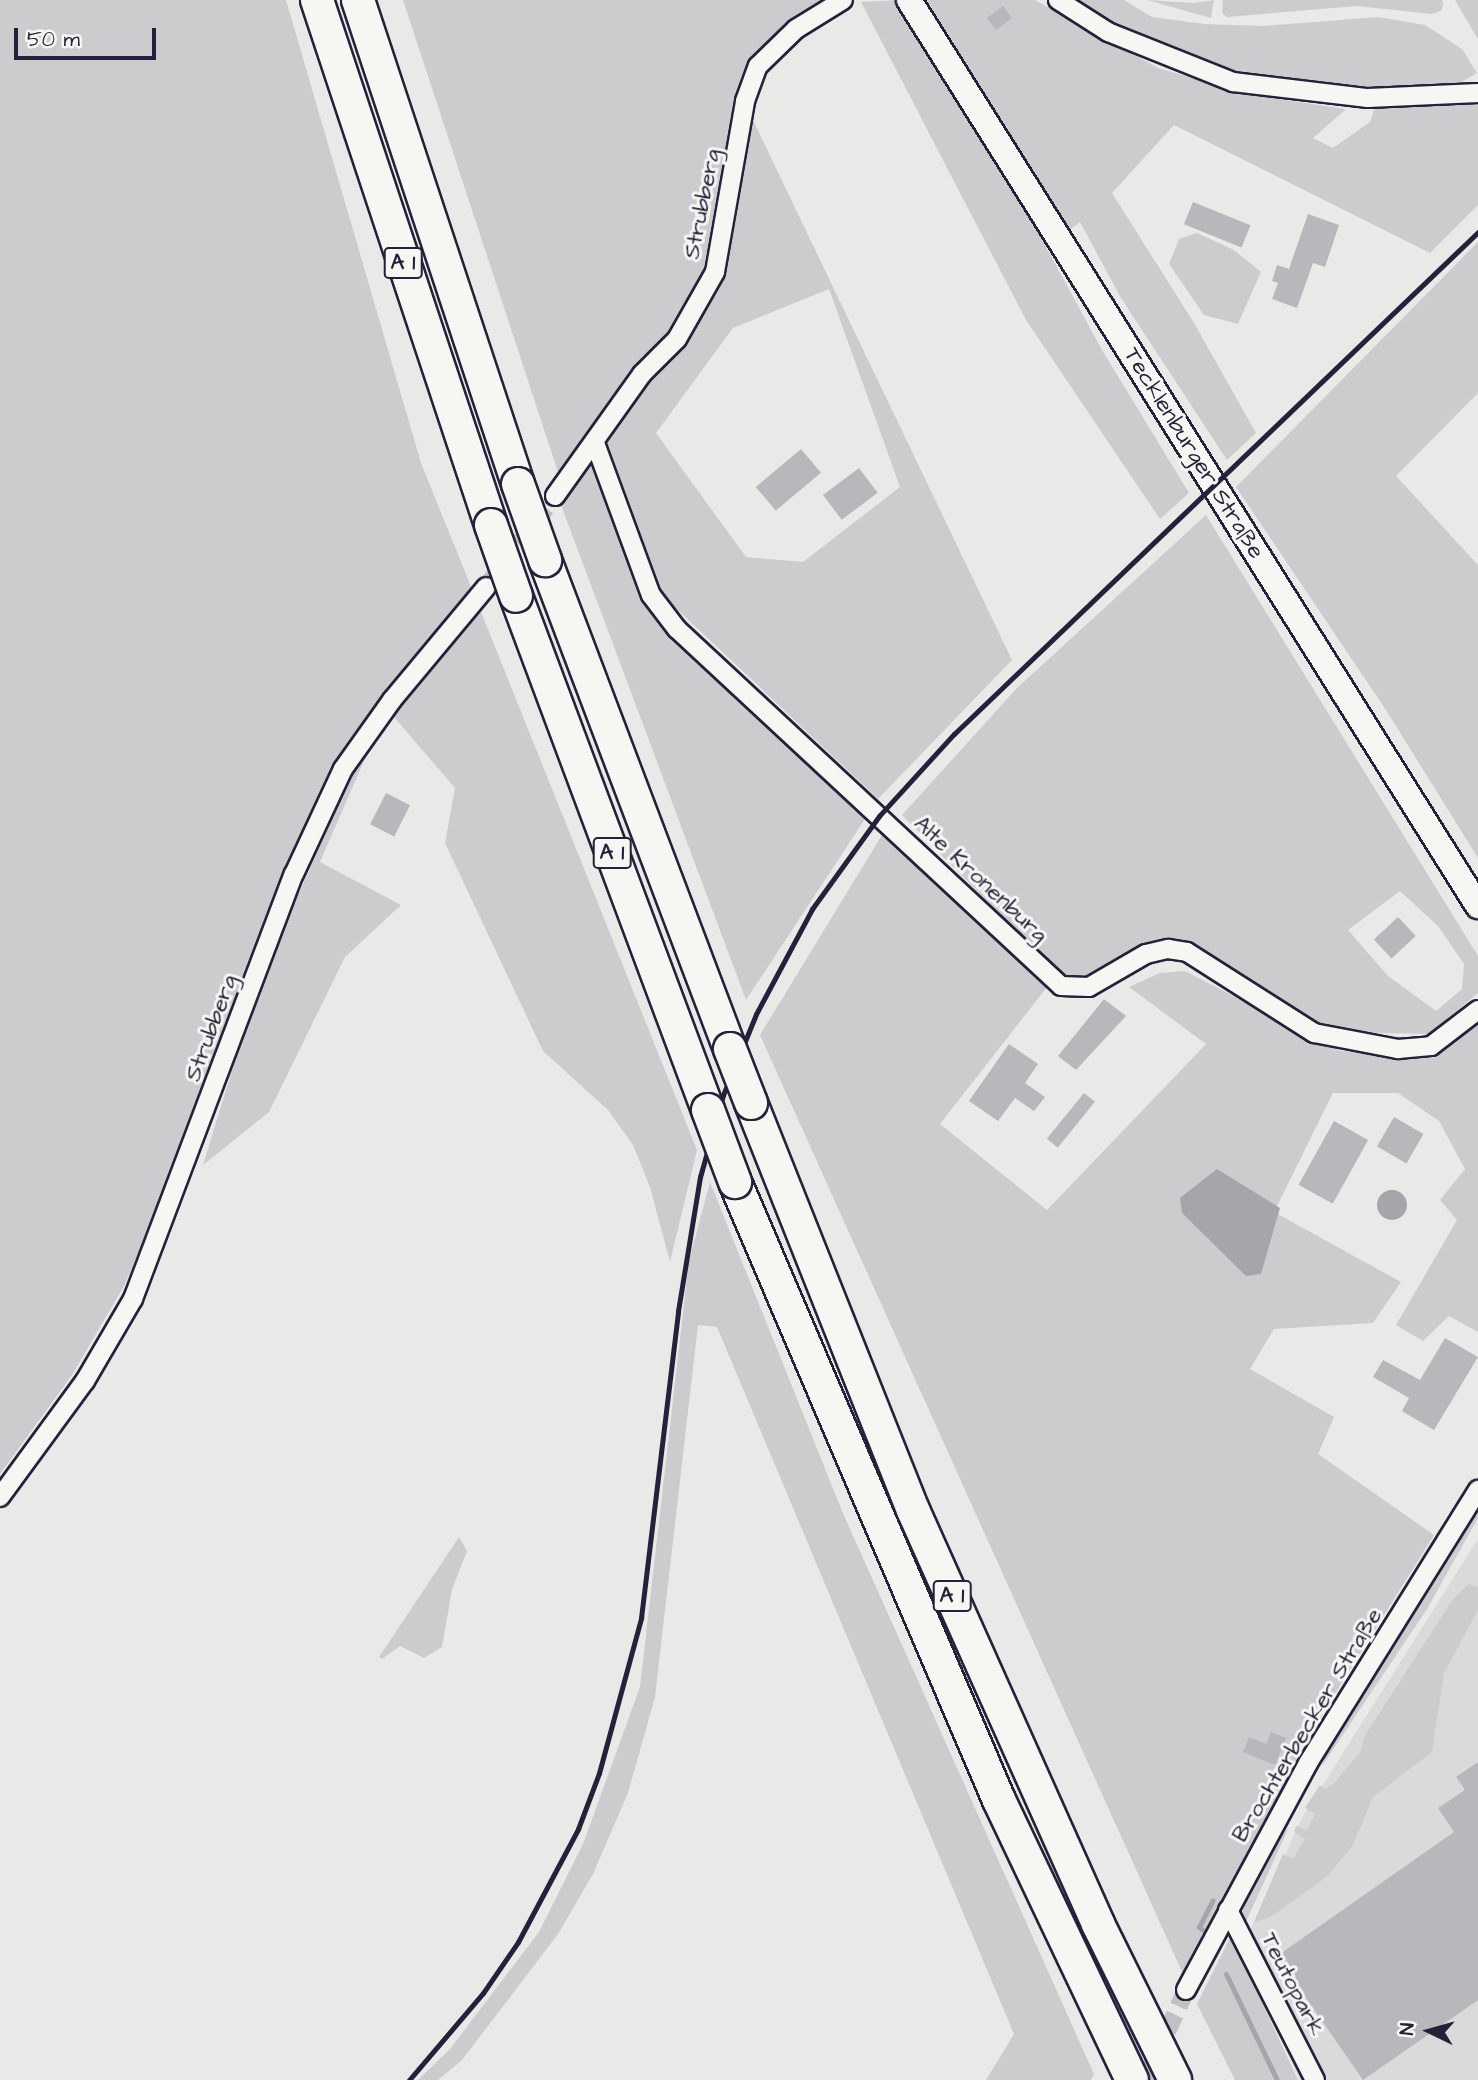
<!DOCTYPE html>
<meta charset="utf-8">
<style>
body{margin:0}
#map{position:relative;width:1478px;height:2080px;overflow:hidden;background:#e9e9e7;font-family:"Architects Daughter",sans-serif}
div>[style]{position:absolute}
.built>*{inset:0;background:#dadada}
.green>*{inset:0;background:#ccccce}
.water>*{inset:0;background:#a5a5ac}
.round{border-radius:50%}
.stream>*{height:5px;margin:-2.5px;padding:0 2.5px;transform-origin:2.5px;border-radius:2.5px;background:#a5a5ac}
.building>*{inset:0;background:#b8b8bc;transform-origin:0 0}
.street-tunnel>*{height:18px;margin-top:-9px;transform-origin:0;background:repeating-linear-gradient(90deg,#c1c1c5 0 18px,transparent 0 27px)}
.roads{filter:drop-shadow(2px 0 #22223b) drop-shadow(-2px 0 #22223b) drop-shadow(0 2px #22223b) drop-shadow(0 -2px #22223b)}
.street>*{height:18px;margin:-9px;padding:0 9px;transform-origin:9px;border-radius:9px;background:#f6f6f2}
.secondary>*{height:24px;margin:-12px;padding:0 12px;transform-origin:12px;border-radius:12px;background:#f6f6f2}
.highway>*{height:32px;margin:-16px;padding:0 16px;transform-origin:16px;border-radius:16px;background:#f6f6f2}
.rail>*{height:5px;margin:-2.5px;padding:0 2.5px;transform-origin:2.5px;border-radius:2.5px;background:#22223b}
.bridges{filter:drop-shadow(2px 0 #22223b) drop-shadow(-2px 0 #22223b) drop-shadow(0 2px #22223b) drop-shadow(0 -2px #22223b)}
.highway-bridge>*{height:32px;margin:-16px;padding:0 16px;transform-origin:16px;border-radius:16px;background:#f6f6f2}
span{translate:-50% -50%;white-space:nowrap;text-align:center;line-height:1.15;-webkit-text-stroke:6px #f6f6f2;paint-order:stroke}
.shield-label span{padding:2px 5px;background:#f6f6f2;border:2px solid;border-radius:5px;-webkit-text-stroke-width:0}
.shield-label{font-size:21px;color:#22223b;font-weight:700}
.street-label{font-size:23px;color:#22223b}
.north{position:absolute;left:1394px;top:1996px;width:70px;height:70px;-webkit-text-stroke:5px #f6f6f2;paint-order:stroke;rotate:275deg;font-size:19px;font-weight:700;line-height:28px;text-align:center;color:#22223b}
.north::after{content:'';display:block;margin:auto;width:24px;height:32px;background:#22223b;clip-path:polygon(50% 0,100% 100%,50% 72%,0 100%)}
.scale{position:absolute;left:14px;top:28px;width:142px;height:32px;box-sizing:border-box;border:4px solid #22223b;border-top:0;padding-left:9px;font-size:21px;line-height:24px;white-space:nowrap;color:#22223b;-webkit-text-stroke:5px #f6f6f2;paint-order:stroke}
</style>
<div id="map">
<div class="built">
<i style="clip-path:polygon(1478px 1539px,1478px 2080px,1300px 2080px,1241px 1950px,1302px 1818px)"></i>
</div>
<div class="green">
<i style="clip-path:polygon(0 0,286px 0,421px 463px,472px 589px,340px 754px,266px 921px,165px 1190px,124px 1286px,72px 1375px,0 1474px)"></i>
<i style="clip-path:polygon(403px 0,821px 0,791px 18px,750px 60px,736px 100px,704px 270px,671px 333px,569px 467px,558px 472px)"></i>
<i style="clip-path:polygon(898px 0,1027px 212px,1102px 350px,1189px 493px,1160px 519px,1026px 320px,861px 2px)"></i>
<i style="clip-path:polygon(927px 0,1035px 0,1158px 68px,1251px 95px,1346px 109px,1313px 138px,1333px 148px,1370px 122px,1375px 107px,1478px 103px,1478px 205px,1430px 253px,1174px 125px,1112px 193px,1194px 323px,1256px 433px,1227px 460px,1121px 298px,1080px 222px,1068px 231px)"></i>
<i style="clip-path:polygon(1073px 0,1124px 0,1152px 17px,1204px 24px,1264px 26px,1378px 17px,1425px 25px,1462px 49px,1477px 73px,1460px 83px,1371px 87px,1316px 85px,1257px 75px,1203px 63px,1136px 36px)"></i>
<i style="clip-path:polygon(1147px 0,1194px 3px,1214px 0,1211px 18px)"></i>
<i style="clip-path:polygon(1223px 0,1442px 0,1443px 4px,1442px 10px,1432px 14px,1357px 6px,1227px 17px,1222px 13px)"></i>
<i style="clip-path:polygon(1455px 0,1478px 0,1478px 39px,1470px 26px)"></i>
<i style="clip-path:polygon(evenodd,751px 116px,1012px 660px,878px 799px,661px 594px,621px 484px,607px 505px,640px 596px,707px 670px,867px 816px,746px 1000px,561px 505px,648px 382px,683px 349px,723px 271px,751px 116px,829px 289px,900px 487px,803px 562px,746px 557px,656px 433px,733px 328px,829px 289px)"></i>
<i style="clip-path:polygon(1197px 233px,1234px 250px,1261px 272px,1238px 324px,1204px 315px,1169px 264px,1179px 239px)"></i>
<i style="clip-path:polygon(1478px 242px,1478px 393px,1396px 476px,1478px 565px,1478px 858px,1386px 710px,1236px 487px)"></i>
<i style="clip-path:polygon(evenodd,1206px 515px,1478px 956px,1478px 993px,1429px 1034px,1345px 1032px,1315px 1021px,1200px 947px,1185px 947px,1081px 978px,1058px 973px,902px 815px,1017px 688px,1206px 515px,1400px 891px,1438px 926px,1464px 964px,1462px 989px,1436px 1011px,1388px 976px,1348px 930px,1400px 891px)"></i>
<i style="clip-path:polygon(481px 612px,697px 1150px,670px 1262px,650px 1187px,633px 1145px,608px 1110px,543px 1051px,445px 843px,455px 788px,394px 717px,370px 747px,320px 862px,401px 905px,345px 957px,269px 1112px,203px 1165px,240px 1044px,289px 915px,358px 762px,414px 689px)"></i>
<i style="clip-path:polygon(882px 835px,1047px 987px,940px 1124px,1047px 1210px,1206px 1044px,1129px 987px,1160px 973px,1185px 971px,1340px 1051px,1434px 1058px,1478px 1018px,1478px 1332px,1449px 1316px,1423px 1341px,1396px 1325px,1457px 1220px,1440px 1200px,1465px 1169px,1439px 1121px,1398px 1093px,1333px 1093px,1274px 1212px,1401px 1282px,1373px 1323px,1274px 1329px,1250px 1369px,1334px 1417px,1318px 1454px,1434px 1535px,1308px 1737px,1184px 1976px,760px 1035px)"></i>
<i style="clip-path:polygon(710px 1182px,842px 1511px,1094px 2074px,1091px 2080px,986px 2080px,1014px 2034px,717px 1327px,698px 1325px,655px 1697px,628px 1793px,593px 1874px,558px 1934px,462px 2060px,438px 2080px,418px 2080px,450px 2049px,539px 1932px,583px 1844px,640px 1687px,689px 1261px)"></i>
<i style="clip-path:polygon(1478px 1507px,1478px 1518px,1427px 1609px,1322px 1766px,1330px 1743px)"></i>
<i style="clip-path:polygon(459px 1537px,467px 1551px,452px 1589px,442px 1647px,424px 1658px,400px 1646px,382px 1659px,379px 1657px)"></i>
<i style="clip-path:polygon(1469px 1584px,1478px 1587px,1478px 1610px,1444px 1673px,1432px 1752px,1373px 1797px,1353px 1845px,1328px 1876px,1269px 1918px,1254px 1922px,1283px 1854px,1293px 1859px,1305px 1839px,1294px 1832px,1296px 1826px,1307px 1830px,1315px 1814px,1305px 1808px,1320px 1785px,1326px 1789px,1335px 1782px,1361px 1751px,1364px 1737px,1453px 1599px)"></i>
<i style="clip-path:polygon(1289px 1827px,1246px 1922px,1242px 1912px,1249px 1893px,1269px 1852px)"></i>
<i style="clip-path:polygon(1231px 1936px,1298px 2080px,1235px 2080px,1197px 2004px)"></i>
</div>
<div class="water">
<i style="clip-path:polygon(1217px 1169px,1280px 1208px,1261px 1274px,1246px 1276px,1182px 1213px,1180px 1198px)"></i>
<i class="round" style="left:1377px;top:1190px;width:30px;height:30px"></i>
</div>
<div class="stream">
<i style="left:1203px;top:1930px;width:5px;rotate:-143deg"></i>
<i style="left:1199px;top:1927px;width:30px;rotate:-63deg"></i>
<i style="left:1226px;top:1974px;width:118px;rotate:64.3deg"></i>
</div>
<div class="building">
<i style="left:1003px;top:6px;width:15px;height:20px;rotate:53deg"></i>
<i style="left:1193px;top:202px;width:62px;height:24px;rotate:22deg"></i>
<i style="clip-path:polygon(1308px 214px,1339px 225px,1325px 267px,1313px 263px,1297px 308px,1272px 299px,1278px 283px,1272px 281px,1277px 265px,1289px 269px)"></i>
<i style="left:801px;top:449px;width:31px;height:59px;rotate:50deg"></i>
<i style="left:859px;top:468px;width:31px;height:45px;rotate:53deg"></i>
<i style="left:386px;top:793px;width:27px;height:35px;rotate:27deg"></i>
<i style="left:1398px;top:917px;width:26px;height:33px;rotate:47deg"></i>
<i style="clip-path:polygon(1104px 999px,1126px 1016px,1076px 1070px,1058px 1056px)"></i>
<i style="clip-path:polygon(1009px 1044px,1038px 1064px,1025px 1083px,1045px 1097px,1034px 1111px,1015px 1098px,998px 1121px,969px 1101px)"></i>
<i style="left:1084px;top:1093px;width:14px;height:59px;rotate:39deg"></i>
<i style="left:1394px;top:1117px;width:34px;height:34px;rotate:30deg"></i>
<i style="left:1334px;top:1121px;width:39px;height:73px;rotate:29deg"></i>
<i style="clip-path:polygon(1445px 1338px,1478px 1357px,1434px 1430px,1402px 1411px,1409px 1398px,1373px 1377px,1383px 1360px,1420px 1380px)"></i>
<i style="clip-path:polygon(1271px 1732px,1286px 1738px,1275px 1765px,1243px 1752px,1249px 1737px,1266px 1744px)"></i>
<i style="clip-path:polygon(1478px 1762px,1478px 2000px,1363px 2080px,1277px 1956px,1454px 1832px,1438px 1808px,1465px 1790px,1456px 1777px)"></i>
</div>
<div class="street-tunnel">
<i style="left:486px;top:587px;width:114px;rotate:-52.8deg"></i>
<i style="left:1145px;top:2080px;width:99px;rotate:-65.5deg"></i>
</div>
<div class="roads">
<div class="street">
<i style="left:1058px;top:0;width:59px;rotate:32.6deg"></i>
<i style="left:1108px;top:32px;width:135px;rotate:21.8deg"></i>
<i style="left:1233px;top:82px;width:136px;rotate:6.8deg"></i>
<i style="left:1368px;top:98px;width:110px;rotate:-2.6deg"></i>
<i style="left:595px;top:443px;width:162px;rotate:69.8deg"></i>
<i style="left:651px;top:595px;width:43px;rotate:52.6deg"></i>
<i style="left:677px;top:629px;width:524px;rotate:42.91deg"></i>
<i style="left:1061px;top:986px;width:28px;rotate:2deg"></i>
<i style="left:1089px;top:987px;width:66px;rotate:-30.1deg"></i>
<i style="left:1146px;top:954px;width:23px;rotate:-13deg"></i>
<i style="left:1168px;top:949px;width:19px;rotate:9deg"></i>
<i style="left:1187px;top:952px;width:151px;rotate:32.5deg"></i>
<i style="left:1314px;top:1033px;width:86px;rotate:10.8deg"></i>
<i style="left:1398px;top:1049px;width:33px;rotate:-5deg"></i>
<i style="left:1431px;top:1046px;width:59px;rotate:-37.5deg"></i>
<i style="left:555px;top:496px;width:150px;rotate:-54.5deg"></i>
<i style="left:642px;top:374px;width:49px;rotate:-45deg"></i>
<i style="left:677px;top:339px;width:77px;rotate:-60.4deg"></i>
<i style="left:715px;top:272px;width:174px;rotate:-80deg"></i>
<i style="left:745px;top:101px;width:37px;rotate:-70deg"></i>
<i style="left:758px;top:66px;width:53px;rotate:-44.2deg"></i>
<i style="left:796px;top:29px;width:55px;rotate:-31.7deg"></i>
<i style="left:0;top:1497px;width:144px;rotate:-53.8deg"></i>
<i style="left:85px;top:1381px;width:95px;rotate:-59.7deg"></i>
<i style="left:133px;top:1299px;width:454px;rotate:-69.3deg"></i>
<i style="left:294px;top:874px;width:116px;rotate:-65deg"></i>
<i style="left:343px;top:769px;width:85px;rotate:-54.6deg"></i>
<i style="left:392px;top:700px;width:147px;rotate:-50.2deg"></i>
<i style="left:1228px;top:1910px;width:191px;rotate:62.9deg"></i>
<i style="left:1186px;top:1990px;width:258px;rotate:-61.7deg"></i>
<i style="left:1308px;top:1763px;width:322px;rotate:-58.1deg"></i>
</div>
<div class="secondary">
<i style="left:909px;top:0;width:1070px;rotate:57.87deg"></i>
</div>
<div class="highway">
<i style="left:317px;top:0;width:553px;rotate:71.66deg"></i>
<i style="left:358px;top:0;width:510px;rotate:71.71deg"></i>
<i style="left:545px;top:560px;width:523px;rotate:69.28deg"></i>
<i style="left:516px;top:596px;width:549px;rotate:69.52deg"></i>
<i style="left:751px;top:1103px;width:438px;rotate:68.3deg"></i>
<i style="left:913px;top:1510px;width:453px;rotate:65.9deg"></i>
<i style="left:1098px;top:1924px;width:174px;rotate:63.7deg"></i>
<i style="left:735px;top:1182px;width:672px;rotate:66.87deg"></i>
<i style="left:999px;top:1800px;width:310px;rotate:64.6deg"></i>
</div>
</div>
<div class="rail">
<i style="left:409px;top:2080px;width:114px;rotate:-49.6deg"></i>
<i style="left:483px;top:1993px;width:62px;rotate:-55.5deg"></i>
<i style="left:518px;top:1942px;width:128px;rotate:-62deg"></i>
<i style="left:578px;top:1829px;width:60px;rotate:-69.4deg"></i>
<i style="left:599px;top:1773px;width:161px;rotate:-74.8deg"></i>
<i style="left:641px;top:1618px;width:309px;rotate:-83.1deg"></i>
<i style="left:678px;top:1311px;width:136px;rotate:-80.7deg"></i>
<i style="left:700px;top:1177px;width:85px;rotate:-74.3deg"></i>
<i style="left:723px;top:1095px;width:87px;rotate:-67.8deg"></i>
<i style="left:756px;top:1014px;width:119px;rotate:-61.9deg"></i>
<i style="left:812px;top:909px;width:115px;rotate:-54.2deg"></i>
<i style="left:879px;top:816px;width:111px;rotate:-47.6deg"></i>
<i style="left:954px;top:734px;width:726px;rotate:-43.77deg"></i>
</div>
<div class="bridges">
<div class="highway-bridge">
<i style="left:518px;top:484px;width:81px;rotate:70.4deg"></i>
<i style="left:491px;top:525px;width:75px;rotate:70.6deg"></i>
<i style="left:730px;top:1049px;width:58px;rotate:68.7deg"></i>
<i style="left:708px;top:1110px;width:77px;rotate:69.4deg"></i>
</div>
</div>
<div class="shield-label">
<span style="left:403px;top:263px">A 1</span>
<span style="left:612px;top:853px">A 1</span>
<span style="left:952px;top:1596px">A 1</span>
</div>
<div class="street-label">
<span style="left:702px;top:204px;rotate:-79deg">Strubberg</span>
<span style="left:1194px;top:453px;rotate:58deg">Tecklenburger Straße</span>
<span style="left:981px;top:879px;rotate:43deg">Alte Kronenburg</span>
<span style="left:211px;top:1028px;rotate:-70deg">Strubberg</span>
<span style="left:1307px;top:1725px;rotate:-59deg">Brochterbecker Straße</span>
<span style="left:1293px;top:1984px;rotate:63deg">Teutopark</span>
</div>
<div class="north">N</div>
<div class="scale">50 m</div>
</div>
